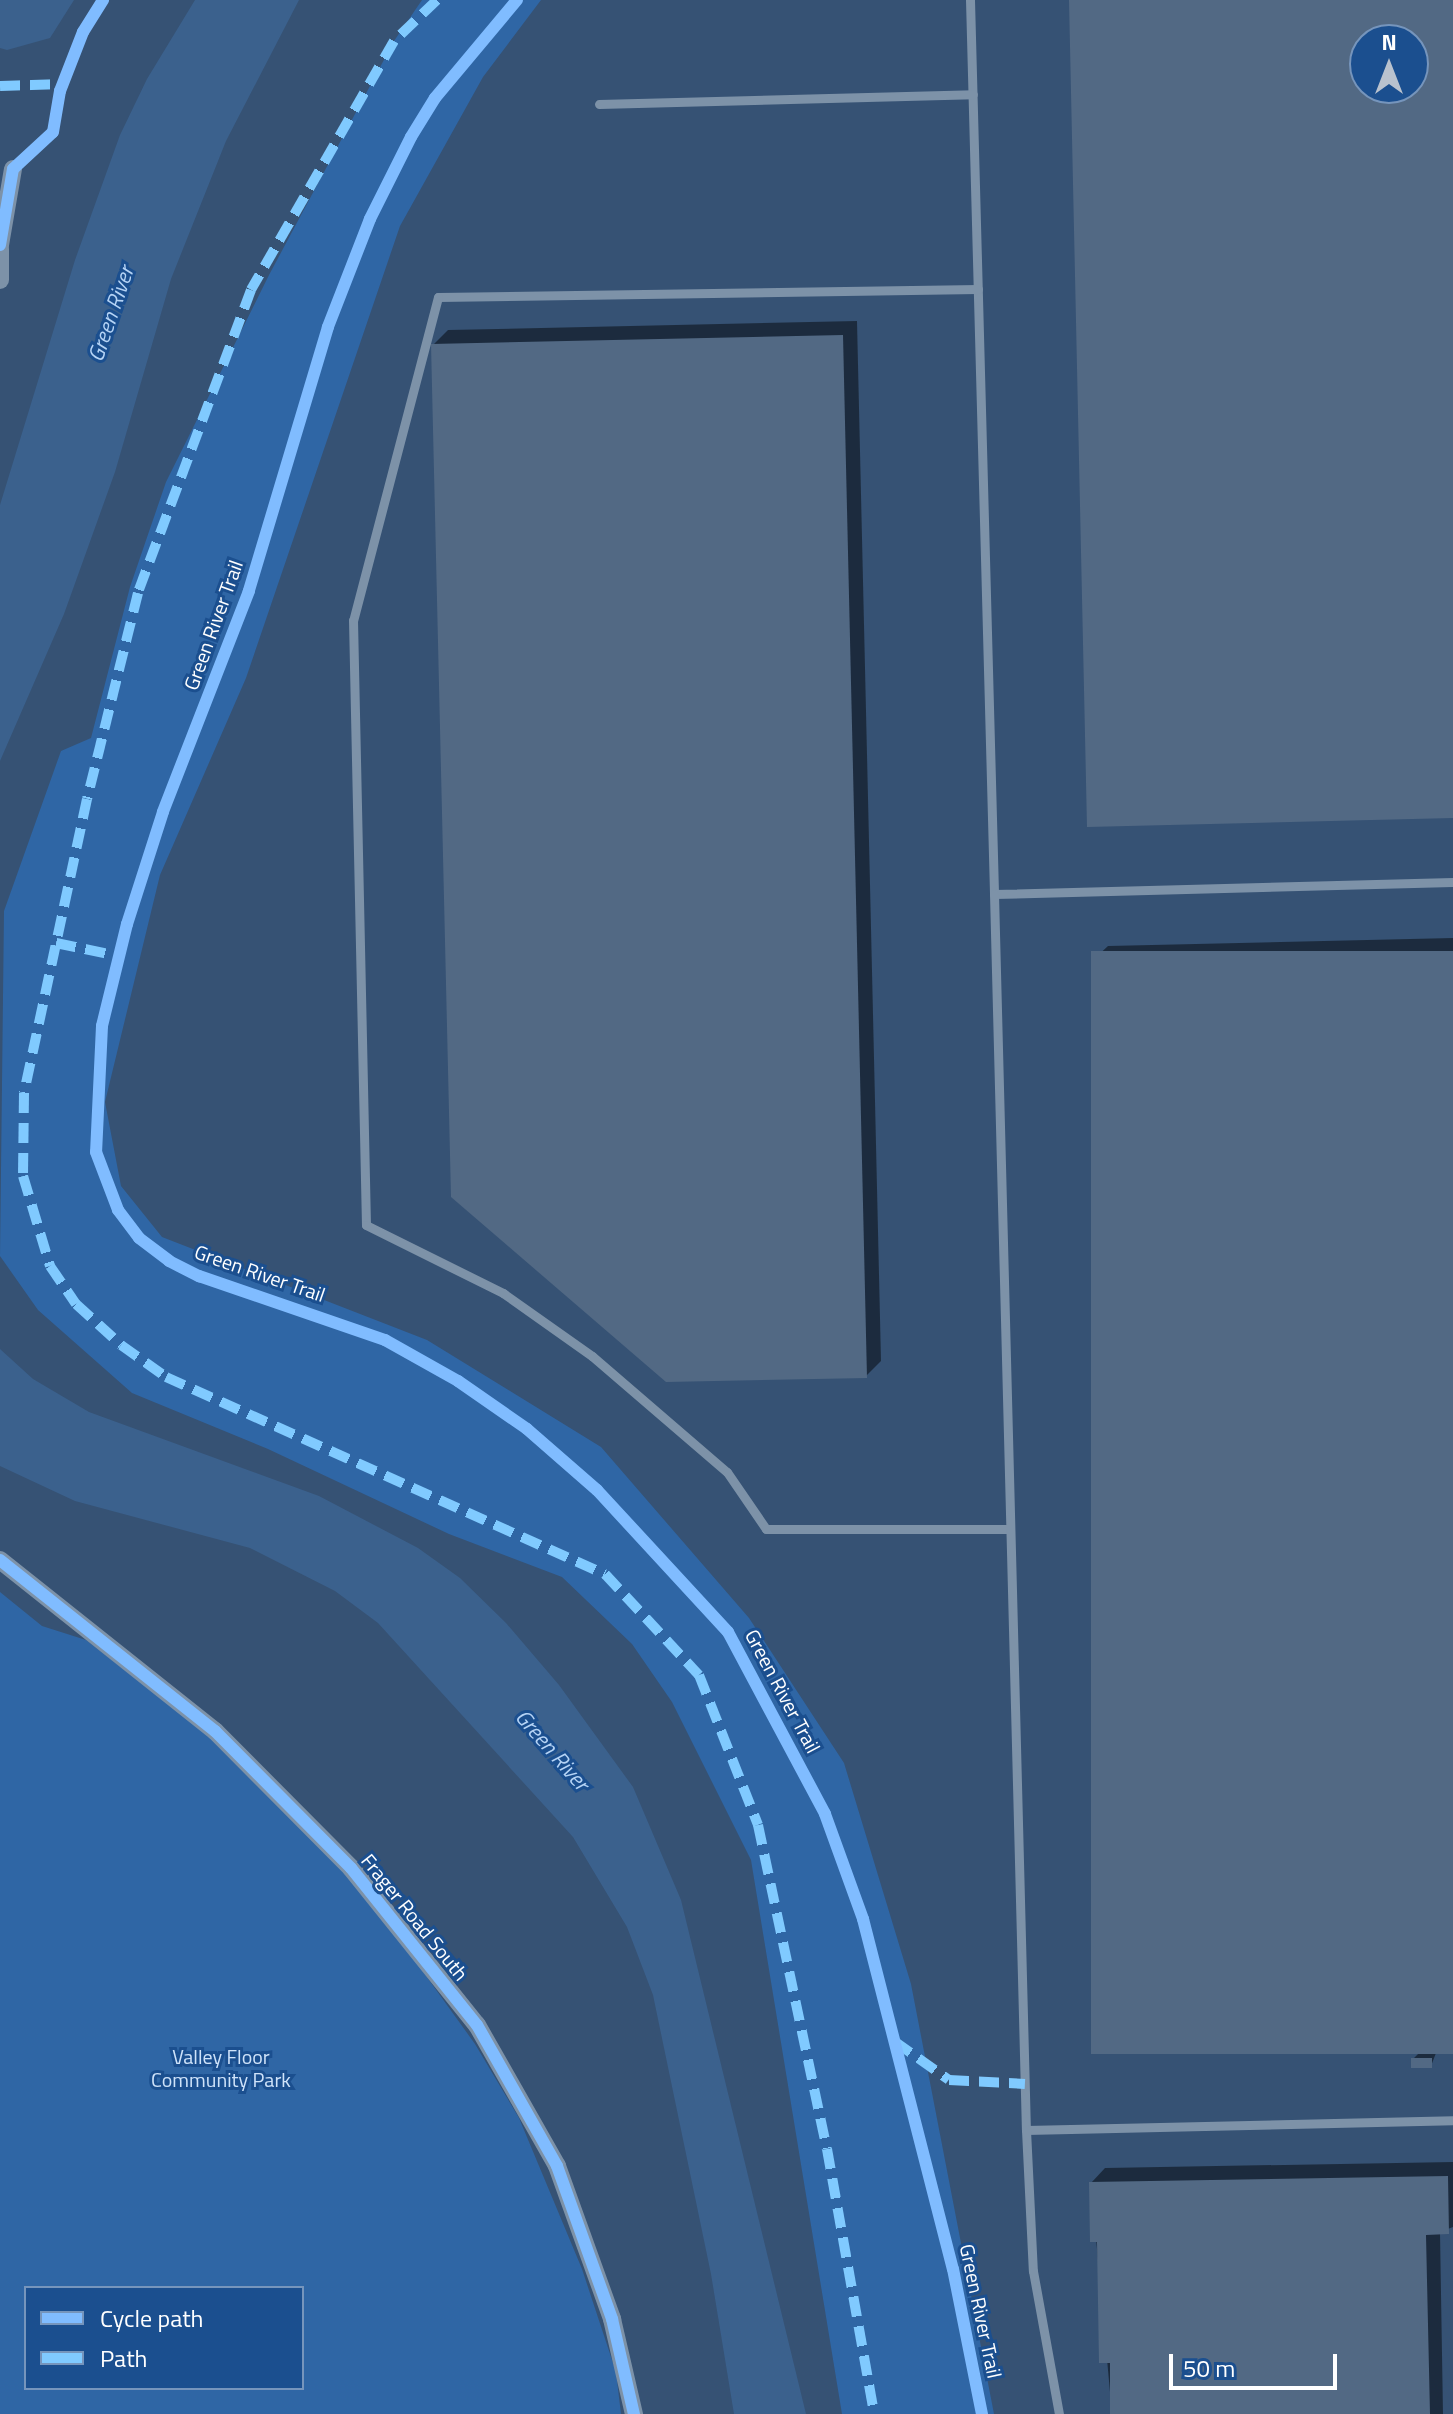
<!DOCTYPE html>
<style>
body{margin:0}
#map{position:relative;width:1453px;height:2414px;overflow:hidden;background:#365274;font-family:"Titillium Web",sans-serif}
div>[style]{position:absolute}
.green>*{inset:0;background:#2f66a5}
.water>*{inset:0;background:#3b618d}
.shadow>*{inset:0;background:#0007}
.building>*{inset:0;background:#526984;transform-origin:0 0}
.lane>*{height:9px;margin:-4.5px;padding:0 4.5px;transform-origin:4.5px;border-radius:4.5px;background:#7d92a8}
.street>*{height:18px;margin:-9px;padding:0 9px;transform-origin:9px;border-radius:9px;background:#7d92a8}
.quiet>*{height:10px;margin-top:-5px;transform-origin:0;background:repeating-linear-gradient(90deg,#80caff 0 20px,transparent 0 30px)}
.cycleway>*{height:12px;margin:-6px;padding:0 6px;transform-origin:6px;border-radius:6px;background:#80bcff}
span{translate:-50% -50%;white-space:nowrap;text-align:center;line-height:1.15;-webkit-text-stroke:6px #1b4f8f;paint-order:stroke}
.street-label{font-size:20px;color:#fff}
.park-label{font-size:20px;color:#cfe3fa}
.water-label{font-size:22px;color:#b5d3f5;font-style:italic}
.legend{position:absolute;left:24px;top:2286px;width:280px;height:104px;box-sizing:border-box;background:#1b4f8f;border:2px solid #7695bc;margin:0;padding:10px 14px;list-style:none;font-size:24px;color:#fff}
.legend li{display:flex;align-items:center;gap:16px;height:40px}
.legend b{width:40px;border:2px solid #7695bc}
.north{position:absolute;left:1349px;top:24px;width:80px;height:80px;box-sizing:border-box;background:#1b4f8f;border:2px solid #7695bc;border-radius:50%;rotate:0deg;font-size:22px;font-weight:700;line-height:32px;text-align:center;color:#fff}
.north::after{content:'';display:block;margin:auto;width:28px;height:36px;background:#b9c2ce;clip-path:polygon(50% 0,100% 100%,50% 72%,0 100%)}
.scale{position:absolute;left:1169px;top:2354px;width:168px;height:36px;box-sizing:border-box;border:4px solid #fff;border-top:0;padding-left:10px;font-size:24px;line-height:28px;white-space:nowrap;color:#fff;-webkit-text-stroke:6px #1b4f8f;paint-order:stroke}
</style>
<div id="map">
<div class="green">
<i style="clip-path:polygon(422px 0,541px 0,483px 77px,400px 226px,246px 678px,160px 875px,105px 1102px,121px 1186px,162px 1237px,427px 1340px,601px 1447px,749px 1618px,844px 1763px,911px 1984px,994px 2414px,842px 2414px,751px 1860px,672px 1702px,632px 1644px,562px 1577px,449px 1534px,268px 1449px,132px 1393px,38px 1310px,0 1256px,4px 911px,61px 751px,91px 738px,130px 587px,166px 482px,269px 275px,394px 41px)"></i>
<i style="clip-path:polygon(evenodd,0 1592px,42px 1626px,86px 1640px,201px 1729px,326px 1848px,388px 1923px,475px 2044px,519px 2118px,582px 2269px,616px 2372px,621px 2414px,0 2414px,0 1592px,26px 2288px,302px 2288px,302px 2388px,26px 2388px,26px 2288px)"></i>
</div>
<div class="water">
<i style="clip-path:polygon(0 0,74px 0,50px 38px,7px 50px,0 48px)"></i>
<i style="clip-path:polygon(195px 0,299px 0,226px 141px,171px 279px,115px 472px,64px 614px,0 761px,0 505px,75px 260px,120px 135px,147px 79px)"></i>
<i style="clip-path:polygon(0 1349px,33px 1379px,89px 1412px,319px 1496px,418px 1548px,460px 1578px,506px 1623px,559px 1685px,633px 1787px,681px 1900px,806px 2414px,734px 2414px,711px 2274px,653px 1995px,627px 1927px,573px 1837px,378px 1623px,335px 1591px,250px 1548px,75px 1501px,0 1466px)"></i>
</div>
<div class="shadow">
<i style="clip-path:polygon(857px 321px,881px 1361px,866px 1376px,433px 345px,448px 330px)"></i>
<i style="clip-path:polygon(1453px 938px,1453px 2052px,1436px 2053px,1431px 2066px,1413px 2059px,1419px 2053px,1093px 960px,1108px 946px)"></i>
<i style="clip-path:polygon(1453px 2162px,1453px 2227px,1440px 2232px,1443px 2414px,1112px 2414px,1091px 2183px,1105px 2168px)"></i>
</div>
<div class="building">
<i style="clip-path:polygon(evenodd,1069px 0,1453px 0,1453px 818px,1087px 827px,1069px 0,1365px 40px,1413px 40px,1413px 88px,1365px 88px,1365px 40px)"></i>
<i style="clip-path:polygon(843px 335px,867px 1378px,666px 1382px,451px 1197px,431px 344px)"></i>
<i style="left:1453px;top:951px;width:1103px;height:362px;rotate:90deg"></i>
<i style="left:1411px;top:2058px;width:21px;height:10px"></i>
<i style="clip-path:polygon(1448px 2176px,1449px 2234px,1426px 2235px,1430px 2414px,1110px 2414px,1110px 2363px,1099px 2363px,1097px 2242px,1090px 2242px,1089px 2182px)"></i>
</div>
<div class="lane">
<i style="left:970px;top:0;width:894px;rotate:88.46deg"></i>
<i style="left:599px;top:104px;width:374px;rotate:-1.5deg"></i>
<i style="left:978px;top:289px;width:540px;rotate:179.15deg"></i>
<i style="left:438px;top:297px;width:334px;rotate:104.7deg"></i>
<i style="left:353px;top:620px;width:605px;rotate:88.77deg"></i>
<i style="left:366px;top:1225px;width:153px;rotate:26.4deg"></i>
<i style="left:503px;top:1293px;width:109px;rotate:35.3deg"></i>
<i style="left:592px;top:1356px;width:178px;rotate:40.7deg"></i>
<i style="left:727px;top:1472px;width:69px;rotate:55.6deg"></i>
<i style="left:766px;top:1529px;width:244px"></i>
<i style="left:1453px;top:882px;width:459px;rotate:178.5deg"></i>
<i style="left:994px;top:894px;width:1236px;rotate:88.52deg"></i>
<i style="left:1026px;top:2130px;width:427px;rotate:-1.3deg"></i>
<i style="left:1026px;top:2130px;width:141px;rotate:87.2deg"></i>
<i style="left:1033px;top:2271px;width:145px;rotate:79.7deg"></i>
</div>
<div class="street">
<i style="left:0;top:245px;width:77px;rotate:-80.3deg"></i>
<i style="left:0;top:249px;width:31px;rotate:90deg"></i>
<i style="left:0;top:1560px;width:275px;rotate:38.5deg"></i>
<i style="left:215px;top:1731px;width:193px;rotate:45.2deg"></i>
<i style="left:351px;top:1868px;width:201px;rotate:51.3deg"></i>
<i style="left:477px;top:2025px;width:162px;rotate:60.4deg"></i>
<i style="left:557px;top:2166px;width:163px;rotate:70.2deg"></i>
<i style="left:612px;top:2319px;width:98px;rotate:77deg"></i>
</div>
<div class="quiet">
<i style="left:437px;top:0;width:59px;rotate:136.4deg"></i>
<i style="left:394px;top:41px;width:287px;rotate:119.9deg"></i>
<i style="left:251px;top:290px;width:323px;rotate:110.5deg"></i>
<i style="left:138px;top:593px;width:212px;rotate:103.9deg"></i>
<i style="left:87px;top:799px;width:301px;rotate:102.1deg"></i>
<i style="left:24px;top:1093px;width:83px;rotate:90.7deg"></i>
<i style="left:23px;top:1176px;width:94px;rotate:73.3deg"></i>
<i style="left:50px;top:1266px;width:46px;rotate:55.6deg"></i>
<i style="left:76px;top:1304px;width:61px;rotate:42.3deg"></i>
<i style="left:121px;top:1345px;width:55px;rotate:35.4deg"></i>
<i style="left:166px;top:1377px;width:481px;rotate:24.2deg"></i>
<i style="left:605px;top:1574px;width:138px;rotate:47.1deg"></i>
<i style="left:699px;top:1675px;width:161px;rotate:68.5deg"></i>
<i style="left:758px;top:1825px;width:331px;rotate:78deg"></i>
<i style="left:827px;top:2149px;width:269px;rotate:79.9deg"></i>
<i style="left:0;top:86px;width:63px;rotate:-1.8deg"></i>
<i style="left:56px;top:943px;width:63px;rotate:11.8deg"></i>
<i style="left:894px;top:2041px;width:67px;rotate:35.3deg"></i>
<i style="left:949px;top:2080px;width:76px;rotate:3deg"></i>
</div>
<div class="cycleway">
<i style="left:517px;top:0;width:128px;rotate:129.9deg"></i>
<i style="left:435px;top:98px;width:46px;rotate:121.6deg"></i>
<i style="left:411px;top:137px;width:92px;rotate:116.6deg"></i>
<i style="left:370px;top:219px;width:116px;rotate:111.3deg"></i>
<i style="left:328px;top:327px;width:276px;rotate:106.7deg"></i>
<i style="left:249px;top:591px;width:237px;rotate:111.3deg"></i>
<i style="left:163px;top:812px;width:118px;rotate:107.8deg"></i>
<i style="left:127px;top:924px;width:105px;rotate:103.8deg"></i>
<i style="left:102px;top:1026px;width:126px;rotate:92.7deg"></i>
<i style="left:96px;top:1152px;width:62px;rotate:69.2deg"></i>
<i style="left:118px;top:1210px;width:35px;rotate:53deg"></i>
<i style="left:139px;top:1238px;width:38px;rotate:37deg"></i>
<i style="left:169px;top:1261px;width:34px;rotate:27deg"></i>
<i style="left:199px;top:1276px;width:197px;rotate:19deg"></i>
<i style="left:385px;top:1340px;width:84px;rotate:29.3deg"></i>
<i style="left:458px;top:1381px;width:84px;rotate:34.8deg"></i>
<i style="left:527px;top:1429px;width:93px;rotate:41.1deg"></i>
<i style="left:597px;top:1490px;width:193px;rotate:47.3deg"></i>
<i style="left:728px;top:1632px;width:206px;rotate:61.9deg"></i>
<i style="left:825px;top:1814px;width:112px;rotate:70.1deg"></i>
<i style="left:863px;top:1919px;width:361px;rotate:75.6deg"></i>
<i style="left:953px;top:2269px;width:148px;rotate:78.7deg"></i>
<i style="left:0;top:245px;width:77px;rotate:-80.3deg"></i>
<i style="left:13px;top:169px;width:54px;rotate:-42.8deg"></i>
<i style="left:53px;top:132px;width:42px;rotate:-80.3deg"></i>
<i style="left:60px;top:91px;width:63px;rotate:-68.7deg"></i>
<i style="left:83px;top:32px;width:38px;rotate:-58deg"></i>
<i style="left:0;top:1560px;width:275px;rotate:38.5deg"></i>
<i style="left:215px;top:1731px;width:193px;rotate:45.2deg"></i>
<i style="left:351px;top:1868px;width:201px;rotate:51.3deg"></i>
<i style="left:477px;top:2025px;width:162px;rotate:60.4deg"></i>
<i style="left:557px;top:2166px;width:163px;rotate:70.2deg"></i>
<i style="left:612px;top:2319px;width:98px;rotate:77deg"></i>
</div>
<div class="street-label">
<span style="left:213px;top:625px;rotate:-70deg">Green River Trail</span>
<span style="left:260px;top:1273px;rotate:19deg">Green River Trail</span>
<span style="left:783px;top:1691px;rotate:62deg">Green River Trail</span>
<span style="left:415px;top:1917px;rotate:51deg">Frager Road South</span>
<span style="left:981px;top:2311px;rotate:78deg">Green River Trail</span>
</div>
<div class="park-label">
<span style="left:221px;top:2068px">Valley Floor<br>Community Park</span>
</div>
<div class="water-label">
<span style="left:111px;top:314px;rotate:-71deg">Green River</span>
<span style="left:552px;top:1750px;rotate:49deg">Green River</span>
</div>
<ul class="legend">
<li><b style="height:10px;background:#80bcff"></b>Cycle path</li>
<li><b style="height:10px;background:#80caff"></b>Path</li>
</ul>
<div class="north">N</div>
<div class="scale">50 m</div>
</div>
